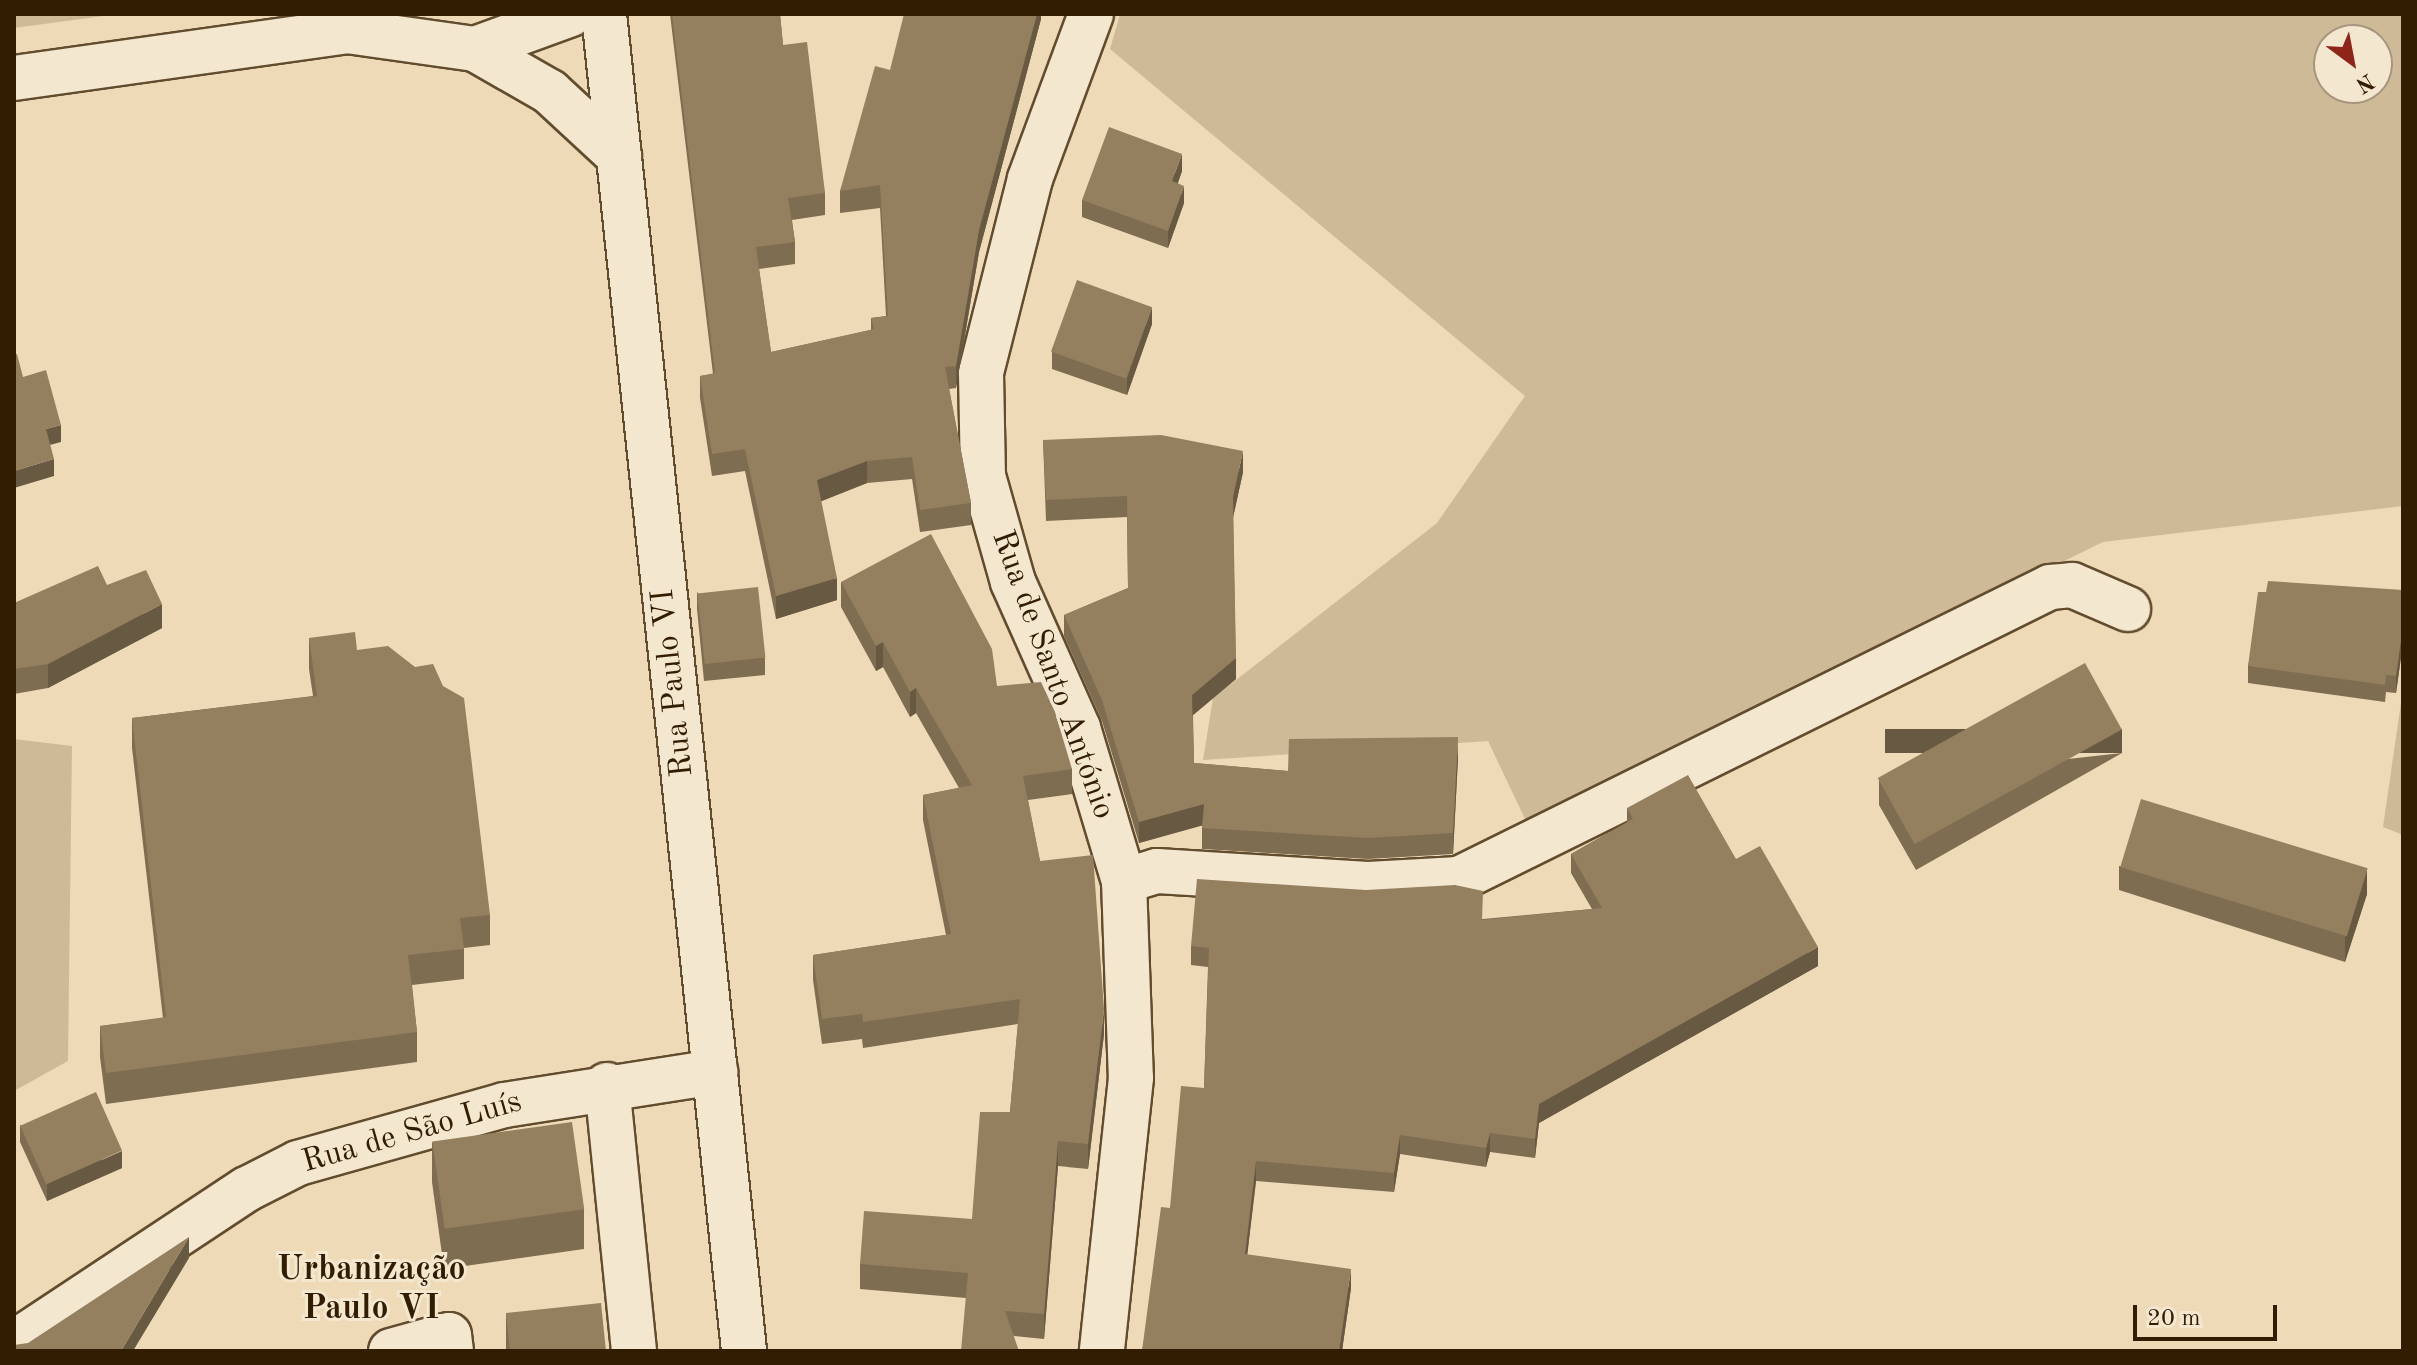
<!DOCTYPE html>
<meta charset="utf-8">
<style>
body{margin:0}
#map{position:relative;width:2417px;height:1365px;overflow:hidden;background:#eedab6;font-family:"Old Standard TT",serif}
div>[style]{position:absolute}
.green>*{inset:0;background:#ceba97}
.roads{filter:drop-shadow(2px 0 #624c2e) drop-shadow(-2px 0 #624c2e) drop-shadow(0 2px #624c2e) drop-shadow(0 -2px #624c2e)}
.street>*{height:44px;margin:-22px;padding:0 22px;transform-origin:22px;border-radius:22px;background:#f4e7d0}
.secondary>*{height:44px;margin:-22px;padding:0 22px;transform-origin:22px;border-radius:22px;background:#f4e7d0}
.wall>*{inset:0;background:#7f6d52}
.shaded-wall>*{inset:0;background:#685942;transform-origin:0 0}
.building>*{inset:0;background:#947f5f;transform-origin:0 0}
span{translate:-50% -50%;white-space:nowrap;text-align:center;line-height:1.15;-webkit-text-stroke:6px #f4e7d0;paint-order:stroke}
.street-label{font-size:32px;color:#331d00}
.neighbourhood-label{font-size:34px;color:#331d00;font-weight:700}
.frame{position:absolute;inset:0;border:16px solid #331d00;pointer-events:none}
.north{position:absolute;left:2313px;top:24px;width:80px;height:80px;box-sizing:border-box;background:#f4e7d0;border:2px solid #a7967d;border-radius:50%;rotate:148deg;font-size:22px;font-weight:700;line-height:32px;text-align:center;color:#331d00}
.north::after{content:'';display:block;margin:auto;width:28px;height:36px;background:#8f2418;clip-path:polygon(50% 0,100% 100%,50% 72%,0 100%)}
.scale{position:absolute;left:2133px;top:1305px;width:144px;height:36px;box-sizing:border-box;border:4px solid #331d00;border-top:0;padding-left:10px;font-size:24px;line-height:28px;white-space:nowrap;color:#331d00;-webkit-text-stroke:6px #f4e7d0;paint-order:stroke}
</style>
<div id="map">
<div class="green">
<i style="clip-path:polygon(14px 14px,118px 14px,14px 28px)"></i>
<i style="clip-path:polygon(evenodd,1120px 14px,2403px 14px,2403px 506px,2103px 542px,1527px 823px,1488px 741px,1203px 760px,1213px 698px,1437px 523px,1525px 396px,1110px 49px,1120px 14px,2329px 40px,2377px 40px,2377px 88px,2329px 88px,2329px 40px)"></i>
<i style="clip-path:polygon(2403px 689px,2403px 835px,2383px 827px)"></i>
<i style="clip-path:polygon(14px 739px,72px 746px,68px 1061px,14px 1091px)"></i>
</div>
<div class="roads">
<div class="street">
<i style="left:1091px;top:14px;width:176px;rotate:110.3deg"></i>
<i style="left:1030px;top:179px;width:200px;rotate:104.2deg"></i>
<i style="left:981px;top:373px;width:103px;rotate:88.9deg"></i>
<i style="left:983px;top:476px;width:110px;rotate:74.2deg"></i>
<i style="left:1013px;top:582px;width:160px;rotate:66deg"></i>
<i style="left:1078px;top:728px;width:160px;rotate:73.3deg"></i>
<i style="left:1124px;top:881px;width:197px;rotate:88deg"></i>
<i style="left:1131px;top:1078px;width:275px;rotate:96.1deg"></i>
<i style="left:1124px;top:881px;width:34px;rotate:-17deg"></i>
<i style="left:1157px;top:871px;width:211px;rotate:3.5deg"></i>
<i style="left:1368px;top:884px;width:91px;rotate:-3.1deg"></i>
<i style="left:1459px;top:879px;width:659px;rotate:-26.29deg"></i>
<i style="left:2050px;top:587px;width:22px;rotate:-5deg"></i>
<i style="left:2072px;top:585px;width:61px;rotate:23.2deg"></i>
<i style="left:607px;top:1085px;width:267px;rotate:84.2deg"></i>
<i style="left:14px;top:1343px;width:279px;rotate:-33.5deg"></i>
<i style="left:247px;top:1189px;width:57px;rotate:-27deg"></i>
<i style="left:298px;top:1163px;width:214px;rotate:-15.7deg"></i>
<i style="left:504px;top:1105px;width:214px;rotate:-8.9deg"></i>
<i style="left:391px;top:1351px;width:60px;rotate:-15.4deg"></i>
<i style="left:449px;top:1335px;width:16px;rotate:83deg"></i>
</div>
<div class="secondary">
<i style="left:604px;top:14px;width:1344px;rotate:84.02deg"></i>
<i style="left:475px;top:49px;width:102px;rotate:-20deg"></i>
<i style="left:14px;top:78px;width:336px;rotate:-8deg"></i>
<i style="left:347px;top:31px;width:129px;rotate:8deg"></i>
<i style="left:475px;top:49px;width:86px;rotate:29.8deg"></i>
<i style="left:550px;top:92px;width:94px;rotate:42.8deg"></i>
</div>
</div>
<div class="wall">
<i style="clip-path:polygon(670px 14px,780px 14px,783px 45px,825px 193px,825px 215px,792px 220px,795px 242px,795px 264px,759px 269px,771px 352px,871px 330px,871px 318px,886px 316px,880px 208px,840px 213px,840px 191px,890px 70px,1041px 14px,1041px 19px,979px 252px,956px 388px,949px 389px,971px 503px,971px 525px,920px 532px,912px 479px,867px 483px,821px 501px,837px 600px,776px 619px,745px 471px,712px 476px,700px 398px,700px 376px,713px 374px)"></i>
<i style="clip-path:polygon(1182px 171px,1178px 183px,1184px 203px,1168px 248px,1082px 217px,1082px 200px)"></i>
<i style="clip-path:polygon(1152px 324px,1127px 395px,1052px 369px,1052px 352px)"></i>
<i style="clip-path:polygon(1043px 440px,1243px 472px,1233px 517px,1236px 679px,1193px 715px,1194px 763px,1288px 771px,1458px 758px,1453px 854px,1368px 859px,1202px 849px,1202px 825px,1139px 843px,1102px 721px,1064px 636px,1064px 615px,1128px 588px,1127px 517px,1046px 521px)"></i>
<i style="clip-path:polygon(841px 582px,997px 686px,1072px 769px,1072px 794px,1028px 800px,1040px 861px,1104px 1034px,1088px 1169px,1058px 1166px,1044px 1339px,1014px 1336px,966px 1298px,860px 1289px,860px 1264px,972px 1219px,1010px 1112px,1018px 1024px,863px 1048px,862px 1039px,822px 1044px,813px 980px,813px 955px,946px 935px,923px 820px,923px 795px,959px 788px,916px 713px,910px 717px,883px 667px,876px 671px,841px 607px)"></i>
<i style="clip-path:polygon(107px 585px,162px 628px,48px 688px,14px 694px,14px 603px)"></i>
<i style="clip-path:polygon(2403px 590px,2403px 643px,2396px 693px,2386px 692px,2385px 702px,2248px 683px,2248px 666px,2266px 592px)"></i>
<i style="clip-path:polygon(697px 592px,765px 658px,765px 675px,704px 681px,697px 609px)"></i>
<i style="clip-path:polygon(309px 638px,357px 650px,490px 915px,490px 945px,464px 948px,464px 979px,412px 985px,417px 1032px,417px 1062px,106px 1104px,100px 1057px,100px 1026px,163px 1018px,132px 748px,132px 718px,313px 696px,309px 669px)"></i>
<i style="clip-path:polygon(2122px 753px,1916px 870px,1879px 805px,1879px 780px)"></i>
<i style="clip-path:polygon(1627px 808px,1736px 859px,1818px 966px,1539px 1123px,1535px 1158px,1490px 1152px,1486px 1167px,1400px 1154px,1394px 1192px,1256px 1181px,1247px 1255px,1351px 1288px,1342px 1351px,1142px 1351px,1170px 1208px,1204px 1088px,1208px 967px,1191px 965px,1191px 946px,1592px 909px,1571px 873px,1571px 854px,1627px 822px)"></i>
<i style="clip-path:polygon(2119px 866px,2367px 894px,2345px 962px,2119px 890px)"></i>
<i style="clip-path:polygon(20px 1125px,122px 1168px,47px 1201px,20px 1142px)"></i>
<i style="clip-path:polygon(432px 1142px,584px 1209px,584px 1249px,444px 1269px,432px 1182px)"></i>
<i style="clip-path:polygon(506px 1313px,606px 1351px,506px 1351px)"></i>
</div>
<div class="shaded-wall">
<i style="clip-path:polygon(1037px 14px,1041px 14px,1041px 19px,979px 252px,956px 388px,956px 366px,979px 230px)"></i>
<i style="clip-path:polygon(1182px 154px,1182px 171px,1172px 198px,1172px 181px)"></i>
<i style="clip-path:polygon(1184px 186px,1184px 203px,1168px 248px,1168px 231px)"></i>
<i style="clip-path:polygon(1152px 307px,1152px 324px,1127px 395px,1127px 378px)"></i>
<i style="clip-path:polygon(61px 425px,61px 442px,46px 446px,46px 429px)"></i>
<i style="clip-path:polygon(1243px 451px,1243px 472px,1233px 518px,1233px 497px)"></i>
<i style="clip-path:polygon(54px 459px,54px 476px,14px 488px,14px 471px)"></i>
<i style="clip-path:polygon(867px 461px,867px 483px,817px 503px,817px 480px)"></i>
<i style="clip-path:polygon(837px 578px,837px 600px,776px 619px,776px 596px)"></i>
<i style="clip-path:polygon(162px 604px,162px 628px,48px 688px,48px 664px)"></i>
<i style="clip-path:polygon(2403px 626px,2403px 643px,2396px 693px,2396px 676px)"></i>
<i style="clip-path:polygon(883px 642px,883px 667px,876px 671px,876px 646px)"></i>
<i style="clip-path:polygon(1236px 658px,1236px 679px,1192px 716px,1192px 695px)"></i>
<i style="clip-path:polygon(916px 688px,916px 713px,910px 717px,910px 692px)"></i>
<i style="left:2122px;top:729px;width:24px;height:237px;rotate:90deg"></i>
<i style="clip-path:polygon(1458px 737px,1458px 758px,1453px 854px,1453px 833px)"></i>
<i style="clip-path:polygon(1204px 804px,1204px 825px,1139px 843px,1139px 822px)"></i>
<i style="clip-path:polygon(2367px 869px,2367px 894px,2345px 962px,2345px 938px)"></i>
<i style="clip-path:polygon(1818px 947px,1818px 966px,1539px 1123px,1535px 1158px,1535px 1139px,1539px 1104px)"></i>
<i style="clip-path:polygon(1104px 1009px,1104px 1034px,1088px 1169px,1088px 1144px)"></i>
<i style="clip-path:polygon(1490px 1133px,1490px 1152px,1486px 1167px,1486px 1148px)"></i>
<i style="clip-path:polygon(1400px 1135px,1400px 1154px,1394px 1192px,1394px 1173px)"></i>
<i style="clip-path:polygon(1058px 1141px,1058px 1166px,1044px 1339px,1044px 1314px)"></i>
<i style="clip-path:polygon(122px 1151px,122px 1168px,47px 1201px,47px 1184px)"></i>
<i style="clip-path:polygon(1256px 1161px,1256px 1181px,1245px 1274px,1245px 1254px)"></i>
<i style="clip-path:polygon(189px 1237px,189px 1258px,133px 1351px,121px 1351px)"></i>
<i style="clip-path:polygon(1351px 1269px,1351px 1288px,1342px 1351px,1339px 1351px)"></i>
</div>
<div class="building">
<i style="clip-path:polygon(672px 14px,780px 14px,783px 45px,807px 42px,825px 193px,788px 198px,795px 242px,756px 247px,771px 352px,874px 329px,871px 318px,888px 316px,880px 185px,840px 191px,875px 66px,890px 70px,904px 14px,1037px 14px,979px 230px,956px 366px,945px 367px,971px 503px,920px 510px,912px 457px,867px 461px,817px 480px,837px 578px,776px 596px,745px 449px,712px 454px,700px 376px,715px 373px)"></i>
<i style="clip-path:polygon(1109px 127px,1182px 154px,1172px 181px,1184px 186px,1168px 231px,1082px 200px)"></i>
<i style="left:1077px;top:280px;width:80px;height:76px;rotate:20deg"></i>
<i style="clip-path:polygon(14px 354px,17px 354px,23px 377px,46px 370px,61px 425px,46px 429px,54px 459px,14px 471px)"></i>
<i style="clip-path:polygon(1161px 435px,1243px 451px,1233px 497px,1236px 658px,1192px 695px,1194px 763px,1288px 771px,1289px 739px,1458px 737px,1453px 833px,1368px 838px,1202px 828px,1204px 804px,1139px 822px,1102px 700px,1064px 615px,1128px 588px,1127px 496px,1046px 500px,1043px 440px)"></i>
<i style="clip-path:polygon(931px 534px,992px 649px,997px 686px,1041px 682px,1055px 712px,1072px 769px,1023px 776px,1040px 861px,1093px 855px,1104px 1009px,1088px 1144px,1058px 1141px,1044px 1314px,1005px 1311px,1019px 1351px,961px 1351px,968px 1273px,860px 1264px,864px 1211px,972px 1219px,980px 1112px,1010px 1112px,1020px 999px,863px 1022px,862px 1014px,822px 1019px,813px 955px,951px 934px,923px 795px,972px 785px,916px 688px,910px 692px,883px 642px,876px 646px,841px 582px)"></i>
<i style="clip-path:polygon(98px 566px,107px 585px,146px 570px,162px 604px,48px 664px,14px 669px,14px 603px)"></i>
<i style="clip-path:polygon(2268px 581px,2403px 590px,2403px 626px,2396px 676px,2386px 675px,2385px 685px,2248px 666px,2258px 592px,2266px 592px)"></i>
<i style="left:758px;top:587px;width:71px;height:61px;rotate:84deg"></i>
<i style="clip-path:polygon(355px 632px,357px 650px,388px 646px,415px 667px,433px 664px,443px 686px,464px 698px,490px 915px,460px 918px,464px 949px,408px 955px,417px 1032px,106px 1073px,100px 1026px,166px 1017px,132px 718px,317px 696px,309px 638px)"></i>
<i style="left:2085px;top:663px;width:76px;height:237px;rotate:61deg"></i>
<i style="clip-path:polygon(1688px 775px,1736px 859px,1760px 846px,1818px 947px,1539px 1104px,1535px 1139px,1490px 1133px,1486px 1148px,1400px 1135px,1394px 1173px,1256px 1161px,1245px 1254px,1351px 1269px,1339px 1351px,1142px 1351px,1161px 1207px,1170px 1208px,1181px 1086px,1204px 1088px,1209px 948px,1191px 946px,1197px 879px,1366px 890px,1455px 885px,1483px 891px,1482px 920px,1602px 908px,1571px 854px,1633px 819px,1627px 808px)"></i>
<i style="left:2141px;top:799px;width:237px;height:71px;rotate:17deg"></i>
<i style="left:96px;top:1092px;width:64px;height:83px;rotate:66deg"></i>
<i style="left:572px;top:1122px;width:88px;height:141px;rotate:82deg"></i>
<i style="clip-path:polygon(189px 1237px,121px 1351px,14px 1351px,14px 1345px,28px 1343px)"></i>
<i style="clip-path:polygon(601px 1303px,606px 1351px,510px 1351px,506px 1313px)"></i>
</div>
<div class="street-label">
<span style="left:1052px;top:675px;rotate:70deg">Rua de Santo António</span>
<span style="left:674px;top:683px;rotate:-96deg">Rua Paulo VI</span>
<span style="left:412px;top:1133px;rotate:-16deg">Rua de São Luís</span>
</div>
<div class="neighbourhood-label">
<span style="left:371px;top:1290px">Urbanização<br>Paulo VI</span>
</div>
<div class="frame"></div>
<div class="north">N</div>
<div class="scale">20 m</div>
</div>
